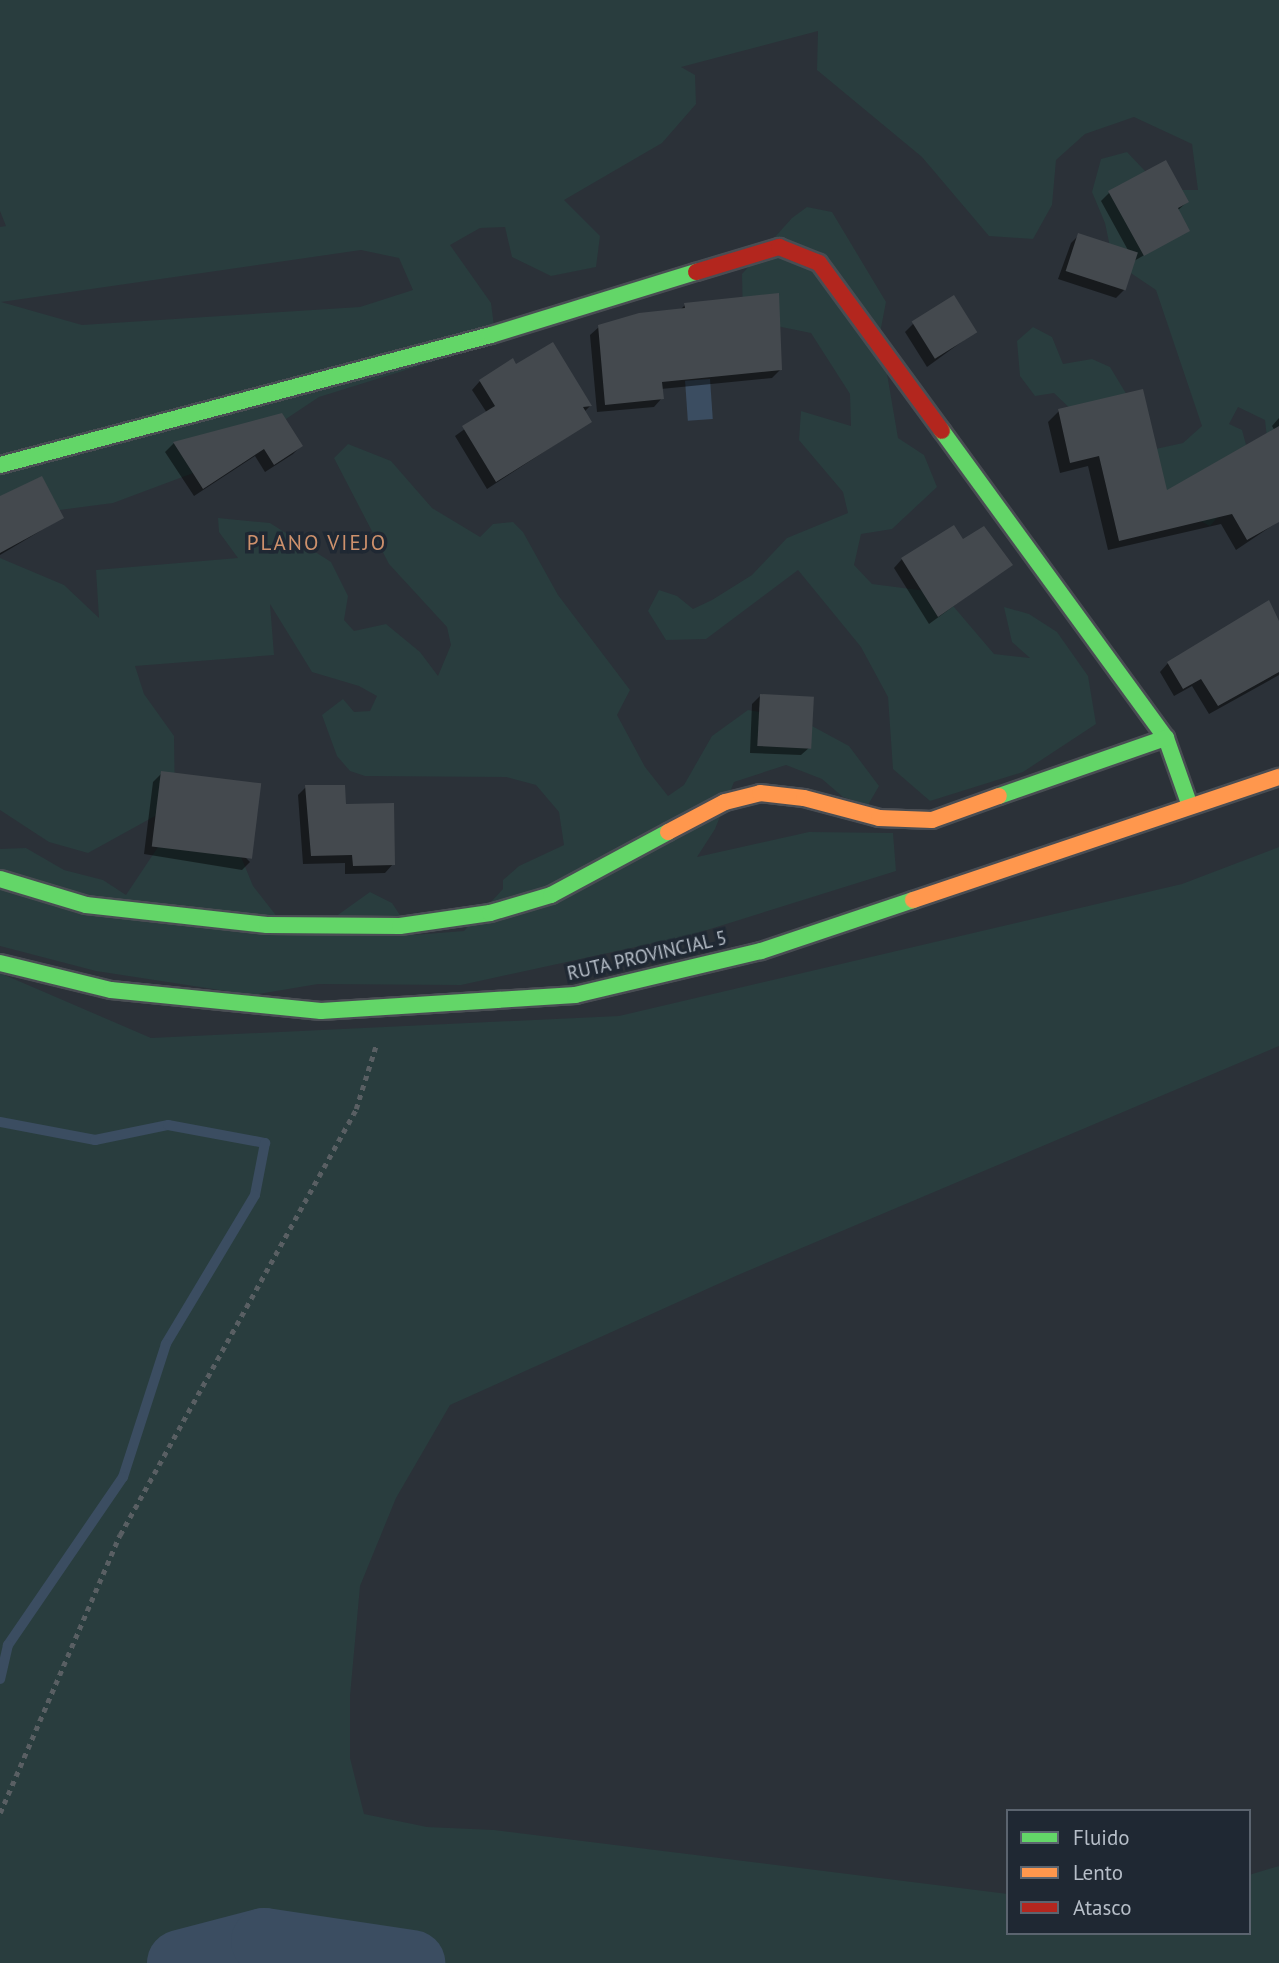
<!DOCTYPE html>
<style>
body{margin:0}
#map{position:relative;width:1279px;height:1963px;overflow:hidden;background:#2b3138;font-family:"PT Sans",sans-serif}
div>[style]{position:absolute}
.green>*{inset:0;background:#293d3e}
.water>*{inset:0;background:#3b4d61;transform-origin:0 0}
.shadow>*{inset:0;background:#0007}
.stream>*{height:10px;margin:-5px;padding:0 5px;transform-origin:5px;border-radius:5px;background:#3b4d61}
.river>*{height:66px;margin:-33px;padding:0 33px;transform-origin:33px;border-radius:33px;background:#3b4d61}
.building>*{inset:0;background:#44494e;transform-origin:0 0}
.path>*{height:4.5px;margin-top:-2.25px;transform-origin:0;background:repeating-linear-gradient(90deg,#595f63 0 5px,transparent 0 10px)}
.roads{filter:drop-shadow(2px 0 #494d53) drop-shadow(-2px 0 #494d53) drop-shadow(0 2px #494d53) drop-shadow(0 -2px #494d53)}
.fast>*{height:16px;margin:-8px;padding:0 8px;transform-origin:8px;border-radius:8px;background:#63d668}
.slow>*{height:16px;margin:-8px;padding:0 8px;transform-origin:8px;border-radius:8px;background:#ff974d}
.jam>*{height:16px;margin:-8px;padding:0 8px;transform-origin:8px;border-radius:8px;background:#b3261e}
span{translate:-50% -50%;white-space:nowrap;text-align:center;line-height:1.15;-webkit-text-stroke:7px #1f2833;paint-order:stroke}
.street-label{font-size:19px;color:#b6bec8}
.neighbourhood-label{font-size:21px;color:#ce916c;letter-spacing:2px}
.legend{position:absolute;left:1006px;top:1809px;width:245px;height:126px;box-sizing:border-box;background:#1f2833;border:2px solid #5b646f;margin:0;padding:9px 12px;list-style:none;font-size:21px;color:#b6bec8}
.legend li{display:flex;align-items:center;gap:14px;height:35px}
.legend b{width:35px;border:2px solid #5b646f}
</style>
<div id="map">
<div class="green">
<i style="clip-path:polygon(evenodd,0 0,1279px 0,1279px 484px,1270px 465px,1265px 420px,1238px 407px,1229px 424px,1242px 430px,1254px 474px,1210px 526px,1170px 505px,1151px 450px,1183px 443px,1202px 426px,1156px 290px,1113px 261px,1105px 223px,1092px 192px,1101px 159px,1127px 152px,1163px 190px,1198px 190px,1192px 144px,1134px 117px,1085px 134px,1056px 160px,1052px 205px,1033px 239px,989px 236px,922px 157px,817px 70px,818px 31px,681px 67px,695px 75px,696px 104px,662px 143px,564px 200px,600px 236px,596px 267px,551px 276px,512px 257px,505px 227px,480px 228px,450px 245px,491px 303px,496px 342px,319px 397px,220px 463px,113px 503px,29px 514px,0 528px,0 227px,6px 226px,0 211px,0 0,361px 250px,399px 258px,413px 290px,360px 307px,82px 325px,1px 302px,361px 250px)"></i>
<i style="clip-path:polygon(807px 207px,832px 212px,886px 302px,880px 333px,898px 438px,924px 455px,937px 487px,892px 529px,861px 534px,854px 565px,872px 584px,942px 593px,994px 654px,1030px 658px,1012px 642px,1004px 607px,1029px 614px,1057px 632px,1088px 676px,1096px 724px,1023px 772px,930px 801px,893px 769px,888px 697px,861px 647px,798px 570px,706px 639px,666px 640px,648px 611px,659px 590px,677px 596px,693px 609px,712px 600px,752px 575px,787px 538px,848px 513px,843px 492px,799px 440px,801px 411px,851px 426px,850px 394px,811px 333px,743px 319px,742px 274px,792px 218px)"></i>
<i style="clip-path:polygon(1033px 327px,1052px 337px,1063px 364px,1092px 359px,1110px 367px,1136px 410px,1081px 419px,1054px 393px,1035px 396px,1020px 376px,1017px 341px)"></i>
<i style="clip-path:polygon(348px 444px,391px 461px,432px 508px,480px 537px,493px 524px,513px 522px,523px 532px,558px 595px,630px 690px,617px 715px,645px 767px,668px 796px,684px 785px,712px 736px,748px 710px,799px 719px,849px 746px,879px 786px,868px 805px,843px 797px,822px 779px,786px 765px,734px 782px,715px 829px,697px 857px,809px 832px,893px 833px,896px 871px,691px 935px,461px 985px,318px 984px,252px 995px,96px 971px,0 946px,0 849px,26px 848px,64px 870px,103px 880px,126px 895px,170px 829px,239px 852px,253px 886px,289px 932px,314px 932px,370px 892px,392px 903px,413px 935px,464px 931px,503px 889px,503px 880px,519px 866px,564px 845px,559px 812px,536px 785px,506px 777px,365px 776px,350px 771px,337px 756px,322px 715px,343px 699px,354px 712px,370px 711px,377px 696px,359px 686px,312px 672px,270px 604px,274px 655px,135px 666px,144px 694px,174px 736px,175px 805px,88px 853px,49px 842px,0 810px,0 558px,64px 585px,99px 618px,96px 570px,238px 558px,219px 532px,218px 518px,270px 523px,331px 562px,348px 596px,344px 620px,354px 631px,386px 624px,420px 652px,438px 676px,451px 645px,447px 627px,389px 564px,334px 458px)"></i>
<i style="clip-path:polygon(1279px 847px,1279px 1046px,738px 1275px,450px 1405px,396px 1498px,360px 1586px,350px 1696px,350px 1758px,364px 1814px,427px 1827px,494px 1830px,1008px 1894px,1008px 1933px,1249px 1933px,1249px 1875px,1279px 1866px,1279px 1963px,0 1963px,0 973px,151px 1038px,619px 1016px,1182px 884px)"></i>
</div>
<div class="water">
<i style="left:710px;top:379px;width:40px;height:25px;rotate:86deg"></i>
</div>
<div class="shadow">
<i style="clip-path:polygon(1109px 193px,1187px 202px,1177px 211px,1188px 230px,1134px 261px,1124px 290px,1116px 298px,1058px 279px,1071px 243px,1079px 235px,1129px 252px,1101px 201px)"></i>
<i style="clip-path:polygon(778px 295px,780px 370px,772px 378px,661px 389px,662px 398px,654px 407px,597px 412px,590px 335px,599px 327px,680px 310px,685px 305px)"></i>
<i style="clip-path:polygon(913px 324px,975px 332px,927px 367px,905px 332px)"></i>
<i style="clip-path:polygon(516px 367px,590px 406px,584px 412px,590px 422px,487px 489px,455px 436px,487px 413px,472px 390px,480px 381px)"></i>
<i style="clip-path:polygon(1059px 411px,1165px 493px,1275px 431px,1272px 426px,1279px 418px,1279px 521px,1236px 550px,1221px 524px,1108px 550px,1088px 466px,1060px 473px,1048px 422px)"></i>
<i style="clip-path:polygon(281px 415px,301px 446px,293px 454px,265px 472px,255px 456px,194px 496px,165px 452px,174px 443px)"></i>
<i style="clip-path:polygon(0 498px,62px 518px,0 555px)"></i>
<i style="clip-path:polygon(963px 542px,1010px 565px,929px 624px,894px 568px,902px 559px)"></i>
<i style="clip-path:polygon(1279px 625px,1279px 675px,1209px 714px,1192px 686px,1174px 696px,1160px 672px,1168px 663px)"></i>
<i style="clip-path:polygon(760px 696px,810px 747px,801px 755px,750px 753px,752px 704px)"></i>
<i style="clip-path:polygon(162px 773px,250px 862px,242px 870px,144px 854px,153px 782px)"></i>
<i style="clip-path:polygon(306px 787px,344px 806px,393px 864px,385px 873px,345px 874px,345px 863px,303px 864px,298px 795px)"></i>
</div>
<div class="stream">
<i style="left:0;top:1122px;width:97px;rotate:10.7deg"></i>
<i style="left:95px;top:1140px;width:75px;rotate:-11.6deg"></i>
<i style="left:168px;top:1125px;width:99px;rotate:10.5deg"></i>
<i style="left:265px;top:1143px;width:53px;rotate:100.9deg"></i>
<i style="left:255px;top:1195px;width:174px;rotate:120.9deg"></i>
<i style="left:166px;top:1344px;width:140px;rotate:107.9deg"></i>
<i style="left:123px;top:1477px;width:204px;rotate:124.4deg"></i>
<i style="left:8px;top:1645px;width:35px;rotate:103deg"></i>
</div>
<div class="river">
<i style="left:180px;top:1963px;width:87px;rotate:-14.7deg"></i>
<i style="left:264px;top:1941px;width:150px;rotate:8.5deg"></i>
</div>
<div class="building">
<i style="clip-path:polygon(1166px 160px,1189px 202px,1178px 208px,1190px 231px,1144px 256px,1108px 191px)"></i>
<i style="left:1078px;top:233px;width:63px;height:40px;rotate:18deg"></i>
<i style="clip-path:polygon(779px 293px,782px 370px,662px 382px,664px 399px,605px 405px,598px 325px,639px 313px,685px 308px,684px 303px)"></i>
<i style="left:954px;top:295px;width:44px;height:50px;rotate:58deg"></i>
<i style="clip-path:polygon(553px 342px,592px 406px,583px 407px,592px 422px,496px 482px,462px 426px,495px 406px,479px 380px,513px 358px,516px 364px)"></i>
<i style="clip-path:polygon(1143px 389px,1167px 490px,1279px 426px,1279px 522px,1247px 540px,1232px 514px,1119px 541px,1099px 456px,1070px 463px,1058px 409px)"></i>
<i style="clip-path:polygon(282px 413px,303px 446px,274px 465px,264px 449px,203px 489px,173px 442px)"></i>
<i style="clip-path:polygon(42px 476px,64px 518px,0 553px,0 496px)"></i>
<i style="clip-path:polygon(954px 525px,963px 539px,984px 526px,1013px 565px,938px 617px,901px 558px)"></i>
<i style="clip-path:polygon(1269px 600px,1279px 621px,1279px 672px,1218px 706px,1201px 679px,1183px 689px,1167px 662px)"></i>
<i style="left:760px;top:694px;width:54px;height:52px;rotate:3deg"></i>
<i style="left:161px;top:771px;width:101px;height:76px;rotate:7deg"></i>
<i style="clip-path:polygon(305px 785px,345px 785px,346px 804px,394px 803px,395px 865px,353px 866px,352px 855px,311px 856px)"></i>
</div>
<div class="path">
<i style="left:0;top:1813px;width:303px;rotate:-66.7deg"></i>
<i style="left:120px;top:1535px;width:487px;rotate:-61deg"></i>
<i style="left:356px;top:1109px;width:67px;rotate:-72.6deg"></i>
</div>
<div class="roads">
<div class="fast">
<i style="left:942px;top:431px;width:380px;rotate:53.9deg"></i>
<i style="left:1166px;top:738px;width:72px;rotate:70.6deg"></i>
<i style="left:0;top:465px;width:508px;rotate:-14.83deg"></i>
<i style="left:491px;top:335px;width:214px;rotate:-17.1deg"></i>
<i style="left:999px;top:796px;width:177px;rotate:-19.2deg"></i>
<i style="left:0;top:879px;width:90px;rotate:16.8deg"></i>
<i style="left:86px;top:905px;width:182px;rotate:6.3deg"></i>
<i style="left:267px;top:925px;width:133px;rotate:0.4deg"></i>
<i style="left:400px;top:926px;width:91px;rotate:-8.2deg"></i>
<i style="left:490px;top:913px;width:64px;rotate:-16.4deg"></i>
<i style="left:551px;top:895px;width:133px;rotate:-28.3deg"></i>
<i style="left:0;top:963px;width:114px;rotate:13.7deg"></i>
<i style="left:111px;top:990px;width:211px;rotate:5.7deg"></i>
<i style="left:321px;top:1011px;width:255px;rotate:-3.6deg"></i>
<i style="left:575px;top:995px;width:191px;rotate:-13.3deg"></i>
<i style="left:761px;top:951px;width:160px;rotate:-18.5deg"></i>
</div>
<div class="slow">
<i style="left:668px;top:832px;width:64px;rotate:-27.8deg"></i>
<i style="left:725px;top:802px;width:36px;rotate:-14deg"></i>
<i style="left:760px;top:793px;width:44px;rotate:6.5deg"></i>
<i style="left:804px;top:798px;width:78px;rotate:14.9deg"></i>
<i style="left:879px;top:818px;width:53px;rotate:2.2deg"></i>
<i style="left:932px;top:820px;width:71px;rotate:-19.7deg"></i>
<i style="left:913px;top:900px;width:386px;rotate:-18.6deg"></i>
</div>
<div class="jam">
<i style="left:696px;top:272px;width:87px;rotate:-16.8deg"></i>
<i style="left:779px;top:247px;width:43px;rotate:21.8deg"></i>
<i style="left:819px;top:263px;width:208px;rotate:53.8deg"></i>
</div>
</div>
<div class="street-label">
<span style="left:647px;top:956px;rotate:-13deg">RUTA PROVINCIAL 5</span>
</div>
<div class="neighbourhood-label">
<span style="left:317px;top:543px">PLANO VIEJO</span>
</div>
<ul class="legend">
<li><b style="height:9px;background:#63d668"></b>Fluido</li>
<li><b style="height:9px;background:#ff974d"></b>Lento</li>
<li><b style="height:9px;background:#b3261e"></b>Atasco</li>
</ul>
</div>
